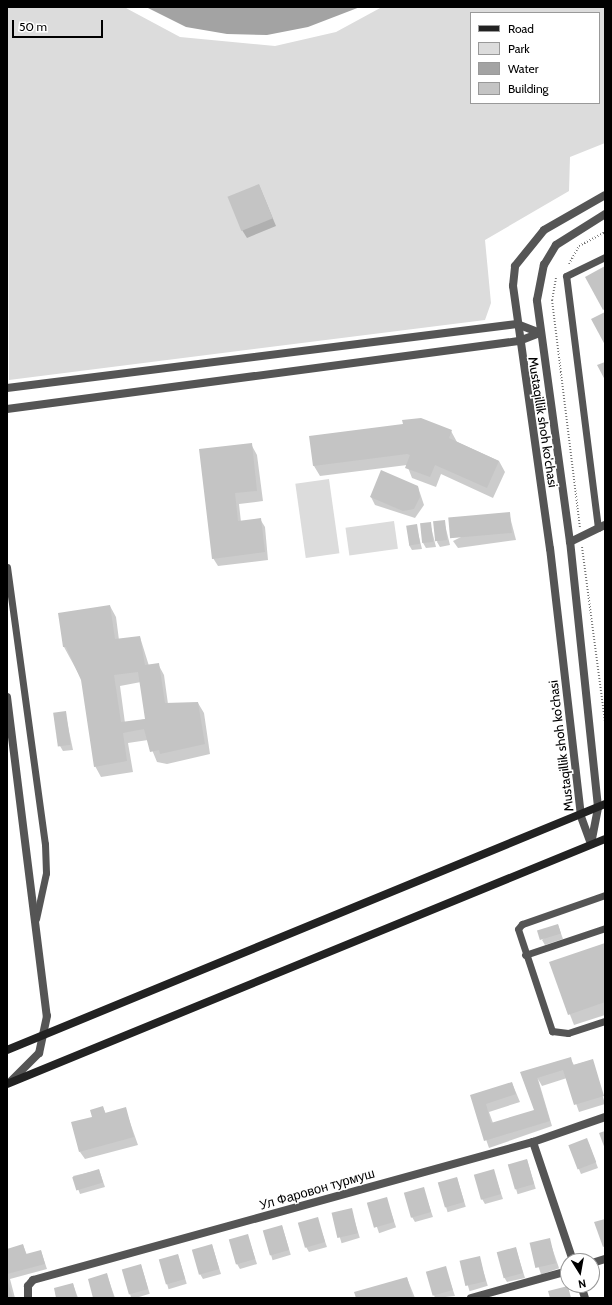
<!DOCTYPE html>
<meta charset="utf-8">
<style>
body{margin:0}
#map{position:relative;width:612px;height:1305px;overflow:hidden;background:#fff;font-family:Cabin,sans-serif}
div>[style]{position:absolute}
.green>*{inset:0;background:#dcdcdc;transform-origin:0 0}
.water>*{inset:0;background:#a3a3a3}
.shadow>*{inset:0;background:#0003;transform-origin:0 0}
.building>*{inset:0;background:#c4c4c4;transform-origin:0 0}
.path>*{height:2px;margin-top:-1px;transform-origin:0;background:repeating-linear-gradient(90deg,#777 0 1px,transparent 0 3px)}
.lane>*{height:7px;margin:-3.5px;padding:0 3.5px;transform-origin:3.5px;border-radius:3.5px;background:#555}
.street>*{height:8px;margin:-4px;padding:0 4px;transform-origin:4px;border-radius:4px;background:#555}
.secondary>*{height:8px;margin:-4px;padding:0 4px;transform-origin:4px;border-radius:4px;background:#222}
span{translate:-50% -50%;white-space:nowrap;text-align:center;line-height:1.15;-webkit-text-stroke:3px #fff;paint-order:stroke}
.street-label{font-size:13px;color:#000}
.frame{position:absolute;inset:0;border:8px solid #000;pointer-events:none}
.legend{position:absolute;left:470px;top:12px;width:130px;height:92px;box-sizing:border-box;background:#fff;border:1px solid #999;margin:0;padding:5px 7px;list-style:none;font-size:12px;color:#000}
.legend li{display:flex;align-items:center;gap:8px;height:20px}
.legend b{width:20px;border:1px solid #999}
.north{position:absolute;left:560px;top:1253px;width:40px;height:40px;box-sizing:border-box;background:#fff;border:1px solid #999;border-radius:50%;rotate:169deg;font-size:11px;font-weight:700;line-height:16px;text-align:center;color:#000}
.north::after{content:'';display:block;margin:auto;width:14px;height:18px;background:#000;clip-path:polygon(50% 0,100% 100%,50% 72%,0 100%)}
.scale{position:absolute;left:12px;top:20px;width:91px;height:18px;box-sizing:border-box;border:2px solid #000;border-top:0;padding-left:5px;font-size:12px;line-height:14px;white-space:nowrap;color:#000;-webkit-text-stroke:3px #fff;paint-order:stroke}
</style>
<div id="map">
<div class="green">
<i style="clip-path:polygon(evenodd,7px 7px,124px 7px,180px 37px,275px 46px,336px 32px,382px 7px,605px 7px,605px 143px,570px 157px,569px 191px,485px 240px,491px 303px,485px 320px,9px 380px,7px 7px,471px 13px,599px 13px,599px 103px,471px 103px,471px 13px)"></i>
<i style="left:329px;top:479px;width:75px;height:34px;rotate:82deg"></i>
<i style="left:394px;top:521px;width:28px;height:49px;rotate:82deg"></i>
</div>
<div class="water">
<i style="clip-path:polygon(146px 7px,360px 7px,308px 27px,267px 35px,227px 34px,186px 27px)"></i>
</div>
<div class="shadow">
<i style="clip-path:polygon(259px 185px,276px 226px,247px 238px,242px 230px)"></i>
<i style="clip-path:polygon(451px 431px,457px 442px,499px 461px,505px 472px,493px 498px,441px 474px,436px 487px,412px 478px,407px 465px,320px 476px,314px 466px,311px 437px)"></i>
<i style="clip-path:polygon(251px 444px,257px 455px,263px 501px,239px 504px,241px 522px,260px 519px,265px 527px,268px 560px,218px 566px,213px 558px,200px 450px)"></i>
<i style="clip-path:polygon(418px 487px,424px 505px,415px 518px,375px 505px,371px 497px)"></i>
<i style="clip-path:polygon(509px 513px,516px 540px,458px 548px,453px 541px)"></i>
<i style="clip-path:polygon(444px 521px,450px 545px,440px 547px,437px 542px)"></i>
<i style="clip-path:polygon(430px 523px,436px 547px,426px 548px,423px 543px)"></i>
<i style="clip-path:polygon(416px 525px,422px 549px,412px 550px,409px 545px)"></i>
<i style="clip-path:polygon(evenodd,110px 606px,116px 617px,119px 640px,140px 637px,149px 666px,158px 664px,164px 675px,168px 704px,198px 703px,204px 713px,210px 754px,167px 764px,157px 762px,148px 740px,128px 743px,133px 772px,101px 777px,95px 766px,82px 680px,64px 647px,110px 606px,141px 682px,146px 719px,125px 723px,120px 686px,141px 682px)"></i>
<i style="clip-path:polygon(65px 712px,73px 750px,63px 751px,60px 746px)"></i>
<i style="clip-path:polygon(558px 925px,563px 939px,545px 945px,542px 940px)"></i>
<i style="clip-path:polygon(605px 944px,605px 1015px,574px 1025px,550px 963px)"></i>
<i style="clip-path:polygon(570px 1058px,574px 1065px,592px 1060px,605px 1104px,579px 1112px,567px 1078px,542px 1086px,538px 1079px,552px 1126px,489px 1148px,471px 1096px,512px 1083px,520px 1102px,489px 1112px,493px 1123px,535px 1111px,521px 1073px)"></i>
<i style="clip-path:polygon(103px 1107px,106px 1114px,125px 1108px,138px 1145px,85px 1159px,80px 1152px,93px 1117px)"></i>
<i style="clip-path:polygon(589px 1144px,598px 1168px,581px 1174px,569px 1146px)"></i>
<i style="left:527px;top:1160px;width:30px;height:19px;rotate:73deg"></i>
<i style="clip-path:polygon(99px 1170px,105px 1187px,80px 1194px,73px 1176px)"></i>
<i style="clip-path:polygon(493px 1170px,503px 1199px,485px 1204px,482px 1199px)"></i>
<i style="left:457px;top:1178px;width:30px;height:19px;rotate:73deg"></i>
<i style="clip-path:polygon(423px 1188px,433px 1217px,415px 1222px,412px 1217px)"></i>
<i style="left:386px;top:1198px;width:31px;height:18px;rotate:71deg"></i>
<i style="left:351px;top:1209px;width:30px;height:19px;rotate:73deg"></i>
<i style="clip-path:polygon(317px 1218px,327px 1247px,309px 1252px,306px 1247px)"></i>
<i style="left:282px;top:1226px;width:30px;height:19px;rotate:73deg"></i>
<i style="clip-path:polygon(248px 1236px,257px 1264px,240px 1269px,237px 1264px)"></i>
<i style="left:549px;top:1239px;width:31px;height:19px;rotate:71deg"></i>
<i style="clip-path:polygon(23px 1245px,27px 1255px,41px 1251px,47px 1269px,10px 1279px,15px 1298px,7px 1298px,7px 1250px)"></i>
<i style="clip-path:polygon(212px 1245px,221px 1274px,203px 1279px,200px 1274px)"></i>
<i style="clip-path:polygon(516px 1249px,525px 1278px,507px 1282px,504px 1277px)"></i>
<i style="left:178px;top:1255px;width:30px;height:19px;rotate:73deg"></i>
<i style="left:479px;top:1257px;width:30px;height:19px;rotate:73deg"></i>
<i style="left:141px;top:1265px;width:30px;height:19px;rotate:73deg"></i>
<i style="clip-path:polygon(445px 1267px,455px 1296px,436px 1298px,434px 1296px)"></i>
<i style="clip-path:polygon(107px 1275px,115px 1298px,94px 1298px)"></i>
<i style="clip-path:polygon(407px 1278px,415px 1298px,357px 1298px)"></i>
<i style="clip-path:polygon(73px 1284px,78px 1298px,57px 1298px)"></i>
</div>
<div class="building">
<i style="left:259px;top:184px;width:37px;height:34px;rotate:68deg"></i>
<i style="clip-path:polygon(605px 266px,605px 309px,603px 310px,585px 277px)"></i>
<i style="clip-path:polygon(605px 312px,605px 345px,591px 319px)"></i>
<i style="clip-path:polygon(605px 362px,605px 380px,597px 365px)"></i>
<i style="clip-path:polygon(421px 418px,452px 430px,449px 438px,499px 461px,487px 488px,435px 465px,430px 477px,405px 468px,410px 455px,407px 454px,313px 466px,309px 436px,403px 424px,402px 420px)"></i>
<i style="clip-path:polygon(252px 443px,257px 491px,235px 493px,238px 521px,261px 518px,265px 552px,212px 559px,199px 449px)"></i>
<i style="clip-path:polygon(381px 470px,418px 486px,420px 497px,414px 509px,403px 511px,370px 497px)"></i>
<i style="left:510px;top:512px;width:21px;height:62px;rotate:85deg"></i>
<i style="left:445px;top:520px;width:20px;height:12px;rotate:84deg"></i>
<i style="left:431px;top:522px;width:20px;height:11px;rotate:84deg"></i>
<i style="left:417px;top:524px;width:20px;height:11px;rotate:81deg"></i>
<i style="clip-path:polygon(evenodd,110px 605px,115px 639px,140px 636px,145px 665px,159px 663px,165px 703px,198px 702px,205px 744px,160px 754px,159px 750px,150px 752px,144px 729px,123px 733px,127px 761px,94px 767px,81px 680px,66px 647px,63px 647px,58px 613px,110px 605px,138px 672px,145px 719px,121px 722px,114px 675px,138px 672px)"></i>
<i style="left:66px;top:711px;width:34px;height:13px;rotate:82deg"></i>
<i style="left:558px;top:924px;width:10px;height:22px;rotate:73deg"></i>
<i style="clip-path:polygon(605px 943px,605px 1002px,568px 1015px,549px 962px)"></i>
<i style="clip-path:polygon(571px 1057px,573px 1065px,593px 1059px,604px 1096px,574px 1105px,563px 1070px,537px 1078px,550px 1121px,484px 1141px,470px 1095px,512px 1082px,516px 1094px,486px 1104px,491px 1123px,534px 1110px,520px 1072px)"></i>
<i style="clip-path:polygon(103px 1106px,105px 1113px,126px 1107px,134px 1137px,79px 1152px,71px 1122px,92px 1117px,90px 1110px)"></i>
<i style="clip-path:polygon(605px 1131px,605px 1149px,599px 1133px)"></i>
<i style="left:587px;top:1138px;width:26px;height:20px;rotate:69deg"></i>
<i style="left:527px;top:1159px;width:26px;height:20px;rotate:74deg"></i>
<i style="left:99px;top:1169px;width:14px;height:28px;rotate:73deg"></i>
<i style="left:494px;top:1169px;width:26px;height:21px;rotate:74deg"></i>
<i style="left:457px;top:1177px;width:26px;height:20px;rotate:74deg"></i>
<i style="left:424px;top:1187px;width:26px;height:21px;rotate:74deg"></i>
<i style="left:387px;top:1197px;width:26px;height:21px;rotate:74deg"></i>
<i style="left:352px;top:1208px;width:26px;height:21px;rotate:77deg"></i>
<i style="left:318px;top:1217px;width:26px;height:21px;rotate:74deg"></i>
<i style="clip-path:polygon(605px 1219px,605px 1246px,603px 1247px,594px 1222px)"></i>
<i style="left:282px;top:1225px;width:26px;height:20px;rotate:74deg"></i>
<i style="left:248px;top:1234px;width:26px;height:20px;rotate:74deg"></i>
<i style="left:550px;top:1238px;width:26px;height:21px;rotate:77deg"></i>
<i style="clip-path:polygon(23px 1244px,26px 1254px,41px 1250px,45px 1264px,7px 1274px,7px 1249px)"></i>
<i style="left:212px;top:1244px;width:26px;height:21px;rotate:74deg"></i>
<i style="left:516px;top:1247px;width:27px;height:20px;rotate:75deg"></i>
<i style="left:178px;top:1254px;width:26px;height:20px;rotate:74deg"></i>
<i style="left:480px;top:1256px;width:26px;height:21px;rotate:77deg"></i>
<i style="left:141px;top:1264px;width:26px;height:20px;rotate:74deg"></i>
<i style="left:446px;top:1266px;width:25px;height:21px;rotate:74deg"></i>
<i style="clip-path:polygon(107px 1273px,114px 1298px,93px 1298px,88px 1279px)"></i>
<i style="clip-path:polygon(407px 1277px,413px 1298px,356px 1298px,354px 1292px)"></i>
<i style="clip-path:polygon(7px 1279px,13px 1298px,7px 1298px)"></i>
<i style="clip-path:polygon(73px 1283px,77px 1298px,56px 1298px,54px 1288px)"></i>
<i style="clip-path:polygon(568px 1286px,571px 1298px,550px 1298px,548px 1291px)"></i>
</div>
<div class="path">
<i style="left:569px;top:264px;width:21px;rotate:-61deg"></i>
<i style="left:579px;top:246px;width:30px;rotate:-28deg"></i>
<i style="left:556px;top:278px;width:22px;rotate:100deg"></i>
<i style="left:552px;top:300px;width:229px;rotate:83deg"></i>
<i style="left:582px;top:547px;width:177px;rotate:82.5deg"></i>
</div>
<div class="lane">
<i style="left:598px;top:528px;width:254px;rotate:-97.2deg"></i>
<i style="left:566px;top:276px;width:43px;rotate:-26deg"></i>
<i style="left:7px;top:567px;width:280px;rotate:82.2deg"></i>
<i style="left:45px;top:844px;width:29px;rotate:88deg"></i>
<i style="left:46px;top:873px;width:47px;rotate:102.3deg"></i>
<i style="left:605px;top:895px;width:88px;rotate:160.7deg"></i>
<i style="left:522px;top:924px;width:6px;rotate:129deg"></i>
<i style="left:518px;top:929px;width:108px;rotate:71.6deg"></i>
<i style="left:552px;top:1031px;width:16px;rotate:7deg"></i>
<i style="left:568px;top:1033px;width:39px;rotate:-18deg"></i>
<i style="left:525px;top:955px;width:84px;rotate:-18.6deg"></i>
</div>
<div class="street">
<i style="left:7px;top:388px;width:514px;rotate:-7.15deg"></i>
<i style="left:517px;top:324px;width:25px;rotate:21deg"></i>
<i style="left:7px;top:409px;width:516px;rotate:-7.57deg"></i>
<i style="left:519px;top:341px;width:22px;rotate:-21deg"></i>
<i style="left:570px;top:542px;width:39px;rotate:-26deg"></i>
<i style="left:7px;top:697px;width:321px;rotate:82.9deg"></i>
<i style="left:47px;top:1016px;width:38px;rotate:102deg"></i>
<i style="left:39px;top:1053px;width:41px;rotate:135deg"></i>
<i style="left:591px;top:844px;width:30px;rotate:-110deg"></i>
<i style="left:581px;top:816px;width:269px;rotate:-96.6deg"></i>
<i style="left:550px;top:549px;width:266px;rotate:-98deg"></i>
<i style="left:513px;top:286px;width:20px;rotate:-84deg"></i>
<i style="left:515px;top:266px;width:46px;rotate:-51.1deg"></i>
<i style="left:544px;top:230px;width:70px;rotate:-29.8deg"></i>
<i style="left:591px;top:844px;width:38px;rotate:-79deg"></i>
<i style="left:598px;top:807px;width:266px;rotate:-96deg"></i>
<i style="left:570px;top:542px;width:244px;rotate:-97.8deg"></i>
<i style="left:537px;top:300px;width:36px;rotate:-79deg"></i>
<i style="left:544px;top:265px;width:23px;rotate:-59deg"></i>
<i style="left:556px;top:245px;width:58px;rotate:-32.3deg"></i>
<i style="left:533px;top:1142px;width:126px;rotate:71.4deg"></i>
<i style="left:592px;top:1263px;width:14px;rotate:-17deg"></i>
<i style="left:581px;top:1285px;width:14px;rotate:73deg"></i>
<i style="left:28px;top:1298px;width:12px;rotate:-90deg"></i>
<i style="left:28px;top:1286px;width:8px;rotate:-50deg"></i>
<i style="left:33px;top:1280px;width:519px;rotate:-15.43deg"></i>
<i style="left:533px;top:1142px;width:76px;rotate:-19.1deg"></i>
<i style="left:471px;top:1298px;width:101px;rotate:-15.6deg"></i>
</div>
<div class="secondary">
<i style="left:7px;top:1050px;width:647px;rotate:-22.36deg"></i>
<i style="left:7px;top:1084px;width:646px;rotate:-22.28deg"></i>
</div>
<div class="street-label">
<span style="left:543px;top:422px;rotate:81deg">Mustaqillik shoh ko'chasi</span>
<span style="left:561px;top:746px;rotate:-97deg">Mustaqillik shoh ko'chasi</span>
<span style="left:317px;top:1189px;rotate:-16deg">Ул Фаровон турмуш</span>
</div>
<div class="frame"></div>
<ul class="legend">
<li><b style="height:5px;background:#222"></b>Road</li>
<li><b style="height:11px;background:#dcdcdc"></b>Park</li>
<li><b style="height:11px;background:#a3a3a3"></b>Water</li>
<li><b style="height:11px;background:#c4c4c4"></b>Building</li>
</ul>
<div class="north">N</div>
<div class="scale">50 m</div>
</div>
